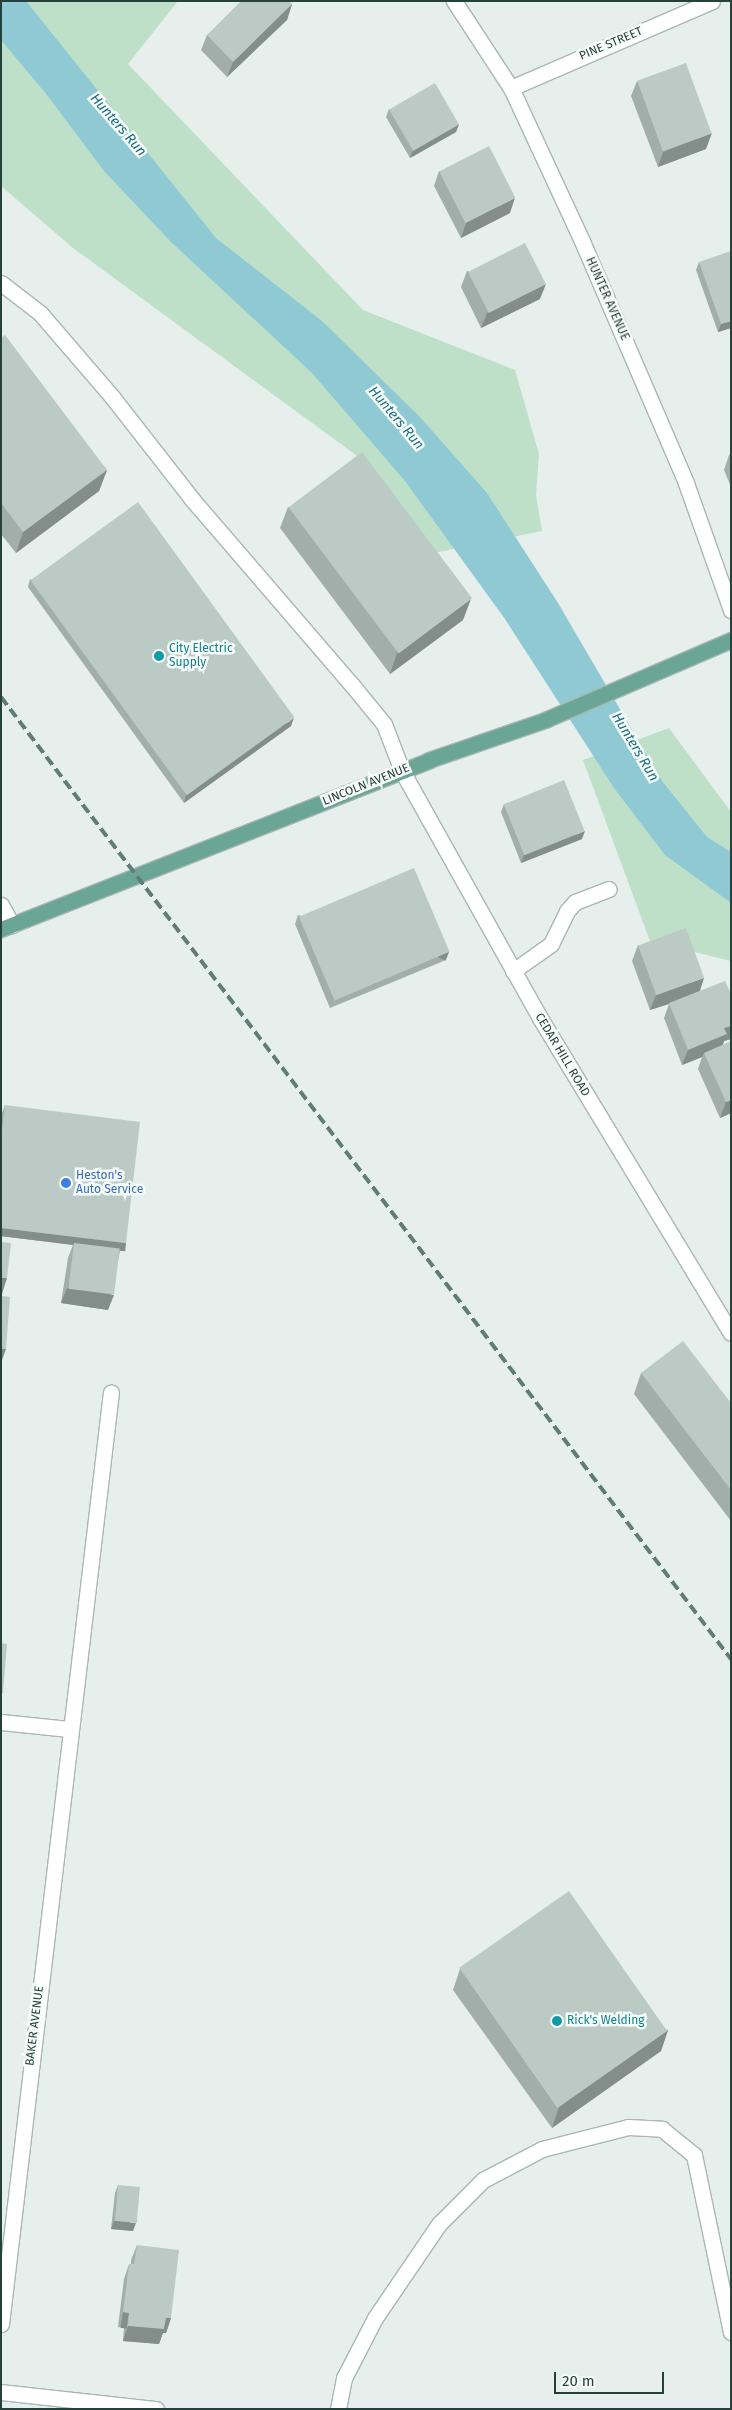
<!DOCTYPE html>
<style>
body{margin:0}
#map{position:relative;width:732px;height:2410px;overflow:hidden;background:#e6efeb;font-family:"Fira Sans",sans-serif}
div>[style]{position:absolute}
.green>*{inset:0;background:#bfe0c8}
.water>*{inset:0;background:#8ec9d4}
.roads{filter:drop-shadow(1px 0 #a8b8b2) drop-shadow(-1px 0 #a8b8b2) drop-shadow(0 1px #a8b8b2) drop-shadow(0 -1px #a8b8b2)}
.lane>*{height:15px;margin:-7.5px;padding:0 7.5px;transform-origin:7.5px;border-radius:7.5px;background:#fff}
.street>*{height:15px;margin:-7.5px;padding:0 7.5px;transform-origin:7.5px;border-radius:7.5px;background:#fff}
.secondary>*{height:15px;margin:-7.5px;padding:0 7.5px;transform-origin:7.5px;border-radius:7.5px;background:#fff}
.primary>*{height:15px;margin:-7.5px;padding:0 7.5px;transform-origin:7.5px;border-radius:7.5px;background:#6aa596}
.rail>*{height:4px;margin-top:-2px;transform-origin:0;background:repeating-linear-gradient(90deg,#5f7d75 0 10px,transparent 0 15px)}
.wall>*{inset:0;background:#a1aea9}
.shaded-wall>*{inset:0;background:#838d89;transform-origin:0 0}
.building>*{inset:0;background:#bbcac4;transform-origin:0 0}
.dots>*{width:14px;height:14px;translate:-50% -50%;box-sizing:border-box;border:2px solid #f7fbf9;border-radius:50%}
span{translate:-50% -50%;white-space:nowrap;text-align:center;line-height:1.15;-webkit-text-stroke:5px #f7fbf9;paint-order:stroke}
.street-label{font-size:12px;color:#24423a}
.culture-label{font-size:12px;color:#0d838f}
.left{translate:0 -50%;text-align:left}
.shop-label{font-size:12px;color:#366cbe}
.water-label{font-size:14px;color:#1c6f80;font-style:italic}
.frame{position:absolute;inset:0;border:2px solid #24423a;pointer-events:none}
.scale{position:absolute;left:554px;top:2372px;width:110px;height:22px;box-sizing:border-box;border:2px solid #24423a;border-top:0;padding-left:6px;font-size:15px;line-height:18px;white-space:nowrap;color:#24423a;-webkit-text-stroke:4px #f7fbf9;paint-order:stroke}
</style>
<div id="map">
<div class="green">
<i style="clip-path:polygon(1px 1px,178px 1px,128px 64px,363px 310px,515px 370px,539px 454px,536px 495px,542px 531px,434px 553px,360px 458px,73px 248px,1px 186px)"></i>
<i style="clip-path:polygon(669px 728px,731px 812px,731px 961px,650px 941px,583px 760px)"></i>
</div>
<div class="water">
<i style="clip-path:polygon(1px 1px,26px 1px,216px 238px,322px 321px,420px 417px,487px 493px,558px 603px,662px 781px,707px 837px,731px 852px,731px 903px,665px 855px,614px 788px,505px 619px,405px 481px,312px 373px,171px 242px,104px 171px,47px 95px,1px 40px)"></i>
</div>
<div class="roads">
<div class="lane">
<i style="left:1px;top:283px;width:49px;rotate:37.6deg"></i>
<i style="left:40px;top:313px;width:112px;rotate:49.3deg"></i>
<i style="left:113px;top:398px;width:127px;rotate:52deg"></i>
<i style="left:191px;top:498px;width:247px;rotate:49.3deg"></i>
<i style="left:352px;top:685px;width:50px;rotate:50.6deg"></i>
<i style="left:384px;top:724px;width:50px;rotate:69deg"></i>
<i style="left:1px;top:905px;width:23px;rotate:61deg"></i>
<i style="left:513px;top:971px;width:47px;rotate:-35.4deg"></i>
<i style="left:551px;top:944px;width:37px;rotate:-64deg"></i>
<i style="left:567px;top:911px;width:12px;rotate:-48deg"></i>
<i style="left:575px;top:902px;width:36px;rotate:-21deg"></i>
<i style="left:1px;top:1722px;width:68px;rotate:5.9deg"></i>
<i style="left:1px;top:2324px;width:938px;rotate:-83.27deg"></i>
<i style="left:338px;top:2409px;width:32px;rotate:-79deg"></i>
<i style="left:344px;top:2378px;width:68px;rotate:-62.7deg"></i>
<i style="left:375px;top:2318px;width:114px;rotate:-55.8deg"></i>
<i style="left:439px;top:2224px;width:62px;rotate:-45deg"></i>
<i style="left:483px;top:2180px;width:67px;rotate:-27.7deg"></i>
<i style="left:542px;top:2149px;width:89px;rotate:-14.3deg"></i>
<i style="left:628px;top:2127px;width:34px;rotate:3deg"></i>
<i style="left:662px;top:2129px;width:41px;rotate:39.1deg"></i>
<i style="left:694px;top:2155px;width:181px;rotate:78.2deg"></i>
</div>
<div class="street">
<i style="left:454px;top:1px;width:104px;rotate:56.8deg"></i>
<i style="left:511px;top:88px;width:169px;rotate:65.1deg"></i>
<i style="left:582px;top:241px;width:263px;rotate:66.7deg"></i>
<i style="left:686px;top:483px;width:135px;rotate:70.5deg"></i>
<i style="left:511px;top:88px;width:219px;rotate:-23.4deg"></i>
<i style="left:1px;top:2392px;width:156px;rotate:6.3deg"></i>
</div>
<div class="secondary">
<i style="left:402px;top:771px;width:283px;rotate:60.8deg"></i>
<i style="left:540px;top:1018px;width:368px;rotate:58.8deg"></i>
</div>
<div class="primary">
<i style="left:1px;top:929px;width:460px;rotate:-21.5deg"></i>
<i style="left:429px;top:760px;width:123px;rotate:-19deg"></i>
<i style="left:545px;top:720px;width:202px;rotate:-23.3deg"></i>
</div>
</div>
<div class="rail">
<i style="left:1px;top:697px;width:1208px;rotate:52.81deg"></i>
</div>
<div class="wall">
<i style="clip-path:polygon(292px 4px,287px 20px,227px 77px,201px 50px,207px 35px)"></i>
<i style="clip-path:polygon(637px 81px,706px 149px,658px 167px,631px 96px)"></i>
<i style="clip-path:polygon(389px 109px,459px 124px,456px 132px,410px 158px,386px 117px)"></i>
<i style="clip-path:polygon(439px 171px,510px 213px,461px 238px,434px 186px)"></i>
<i style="clip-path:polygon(699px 262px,731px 328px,718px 332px,696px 270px)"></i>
<i style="clip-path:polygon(467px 271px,540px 299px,481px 328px,461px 287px)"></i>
<i style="clip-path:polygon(1px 338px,107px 470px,99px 491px,16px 553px,1px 534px)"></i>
<i style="clip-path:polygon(731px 454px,731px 487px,724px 470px,729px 455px)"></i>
<i style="clip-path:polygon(288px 507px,463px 620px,390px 674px,280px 528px)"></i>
<i style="clip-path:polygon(30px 579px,291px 726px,184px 803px,28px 587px)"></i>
<i style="clip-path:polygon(504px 804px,582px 839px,521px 863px,501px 812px)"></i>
<i style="clip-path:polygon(298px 915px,446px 960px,330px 1008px,295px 924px)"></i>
<i style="clip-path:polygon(638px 945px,700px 991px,731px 994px,731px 1039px,724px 1041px,723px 1045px,731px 1113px,720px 1118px,698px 1069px,702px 1057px,682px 1065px,664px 1018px,669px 1004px,650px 1010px,632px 961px)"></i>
<i style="clip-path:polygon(5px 1105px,126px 1243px,123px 1251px,120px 1251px,108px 1310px,61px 1303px,68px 1258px,73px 1245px,1px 1236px,1px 1121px,2px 1113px)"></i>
<i style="clip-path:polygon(641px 1373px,731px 1403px,731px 1521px,634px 1394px)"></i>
<i style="clip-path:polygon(460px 1969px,668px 2030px,661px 2051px,552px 2128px,453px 1990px)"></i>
<i style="clip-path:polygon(118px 2185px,133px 2231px,111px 2229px,115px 2193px)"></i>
<i style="clip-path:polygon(137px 2245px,171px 2318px,166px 2333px,163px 2333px,159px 2344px,123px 2341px,124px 2328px,118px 2327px,124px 2279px,129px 2264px,131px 2264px,131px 2260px)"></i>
</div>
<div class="shaded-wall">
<i style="clip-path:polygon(292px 4px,287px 20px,227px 77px,233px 62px)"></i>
<i style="clip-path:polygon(459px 124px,456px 132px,410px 158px,413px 150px)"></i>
<i style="clip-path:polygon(712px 133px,706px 149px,658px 167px,663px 152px)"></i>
<i style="clip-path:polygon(515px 198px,510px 213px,461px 238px,466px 223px)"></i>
<i style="clip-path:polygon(546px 284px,540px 299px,481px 328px,487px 313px)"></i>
<i style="clip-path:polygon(731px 321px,731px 328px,718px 332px,721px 324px)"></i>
<i style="clip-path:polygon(107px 470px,99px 491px,16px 553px,23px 532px)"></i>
<i style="clip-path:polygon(471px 599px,463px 620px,390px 674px,397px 653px)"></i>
<i style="clip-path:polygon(294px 718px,291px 726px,184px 803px,186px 795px)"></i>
<i style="clip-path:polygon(585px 831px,582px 839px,521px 863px,524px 855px)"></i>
<i style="left:449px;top:952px;width:9px;height:126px;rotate:111deg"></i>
<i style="clip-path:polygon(704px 978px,699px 994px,650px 1010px,656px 995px)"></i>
<i style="clip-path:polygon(731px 1026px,731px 1039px,724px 1041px,721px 1049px,704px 1053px,702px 1057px,682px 1065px,688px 1050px,724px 1028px)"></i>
<i style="clip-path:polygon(731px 1100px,731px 1113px,720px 1118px,726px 1102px)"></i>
<i style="left:1px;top:1228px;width:126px;height:8px;rotate:7deg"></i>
<i style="clip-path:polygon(1px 1278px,7px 1278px,2px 1294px,1px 1294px)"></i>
<i style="clip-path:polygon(67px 1288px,114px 1295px,108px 1310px,61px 1303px)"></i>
<i style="clip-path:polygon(1px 1349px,6px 1349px,1px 1363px)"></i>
<i style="clip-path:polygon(668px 2030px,661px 2051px,552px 2128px,559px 2107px)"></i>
<i style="clip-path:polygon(114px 2221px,136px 2223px,133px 2231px,111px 2229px)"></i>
<i style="left:123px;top:2312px;width:6px;height:16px;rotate:9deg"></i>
<i style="clip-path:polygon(166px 2318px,171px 2318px,166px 2333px,163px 2333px,159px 2344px,123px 2341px,128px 2326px)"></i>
</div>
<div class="building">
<i style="clip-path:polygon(241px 1px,289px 1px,292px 4px,233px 62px,207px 35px)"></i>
<i style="left:686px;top:63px;width:75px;height:52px;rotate:70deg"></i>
<i style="left:435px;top:83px;width:48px;height:53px;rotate:60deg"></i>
<i style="left:489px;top:146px;width:58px;height:56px;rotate:63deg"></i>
<i style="left:525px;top:243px;width:46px;height:64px;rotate:63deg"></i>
<i style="clip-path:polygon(731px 251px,731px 321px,721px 324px,699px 262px)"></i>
<i style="clip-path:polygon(5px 335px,107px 470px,23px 532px,1px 503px,1px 338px)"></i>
<i style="left:362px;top:452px;width:183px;height:92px;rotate:53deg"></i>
<i style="left:138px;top:502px;width:266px;height:133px;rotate:54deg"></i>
<i style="left:564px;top:780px;width:55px;height:65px;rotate:68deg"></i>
<i style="left:414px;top:868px;width:91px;height:125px;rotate:67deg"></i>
<i style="left:686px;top:928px;width:53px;height:51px;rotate:70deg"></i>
<i style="clip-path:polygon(725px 981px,731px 994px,731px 1026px,724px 1028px,727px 1034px,688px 1050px,669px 1003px)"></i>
<i style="clip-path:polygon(731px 1041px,731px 1100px,726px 1102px,704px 1053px)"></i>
<i style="clip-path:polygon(5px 1105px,140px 1122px,126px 1243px,1px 1228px,1px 1138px)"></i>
<i style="clip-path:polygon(1px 1242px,11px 1243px,7px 1278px,1px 1278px)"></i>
<i style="left:74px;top:1243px;width:46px;height:46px;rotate:7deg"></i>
<i style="clip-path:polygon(1px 1296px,10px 1297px,6px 1349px,1px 1349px)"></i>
<i style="clip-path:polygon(683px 1341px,731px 1403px,731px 1490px,641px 1373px)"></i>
<i style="clip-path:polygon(1px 1643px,7px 1644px,3px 1693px,1px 1693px)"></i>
<i style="left:569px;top:1891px;width:171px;height:134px;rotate:55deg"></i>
<i style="left:118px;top:2185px;width:22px;height:36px;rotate:5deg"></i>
<i style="clip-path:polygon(137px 2245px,179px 2250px,171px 2318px,166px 2318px,164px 2329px,128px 2326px,129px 2313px,123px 2312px,129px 2264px,134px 2264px)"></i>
</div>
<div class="dots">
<i style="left:159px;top:656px;background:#0f9aa8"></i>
<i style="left:66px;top:1183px;background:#3f7fe0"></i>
<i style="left:557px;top:2021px;background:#0f9aa8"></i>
</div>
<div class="street-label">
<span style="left:611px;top:44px;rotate:-23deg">PINE STREET</span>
<span style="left:607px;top:299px;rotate:66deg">HUNTER AVENUE</span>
<span style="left:366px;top:785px;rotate:-22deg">LINCOLN AVENUE</span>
<span style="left:562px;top:1055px;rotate:59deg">CEDAR HILL ROAD</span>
<span style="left:35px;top:2026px;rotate:-83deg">BAKER AVENUE</span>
</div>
<div class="culture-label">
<span class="left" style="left:169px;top:656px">City Electric<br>Supply</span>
<span class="left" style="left:567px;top:2021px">Rick's Welding</span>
</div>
<div class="shop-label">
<span class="left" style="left:76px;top:1183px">Heston's<br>Auto Service</span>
</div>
<div class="water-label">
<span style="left:118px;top:125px;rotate:49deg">Hunters Run</span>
<span style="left:396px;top:418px;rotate:50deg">Hunters Run</span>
<span style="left:635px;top:747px;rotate:59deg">Hunters Run</span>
</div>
<div class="frame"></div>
<div class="scale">20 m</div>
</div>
